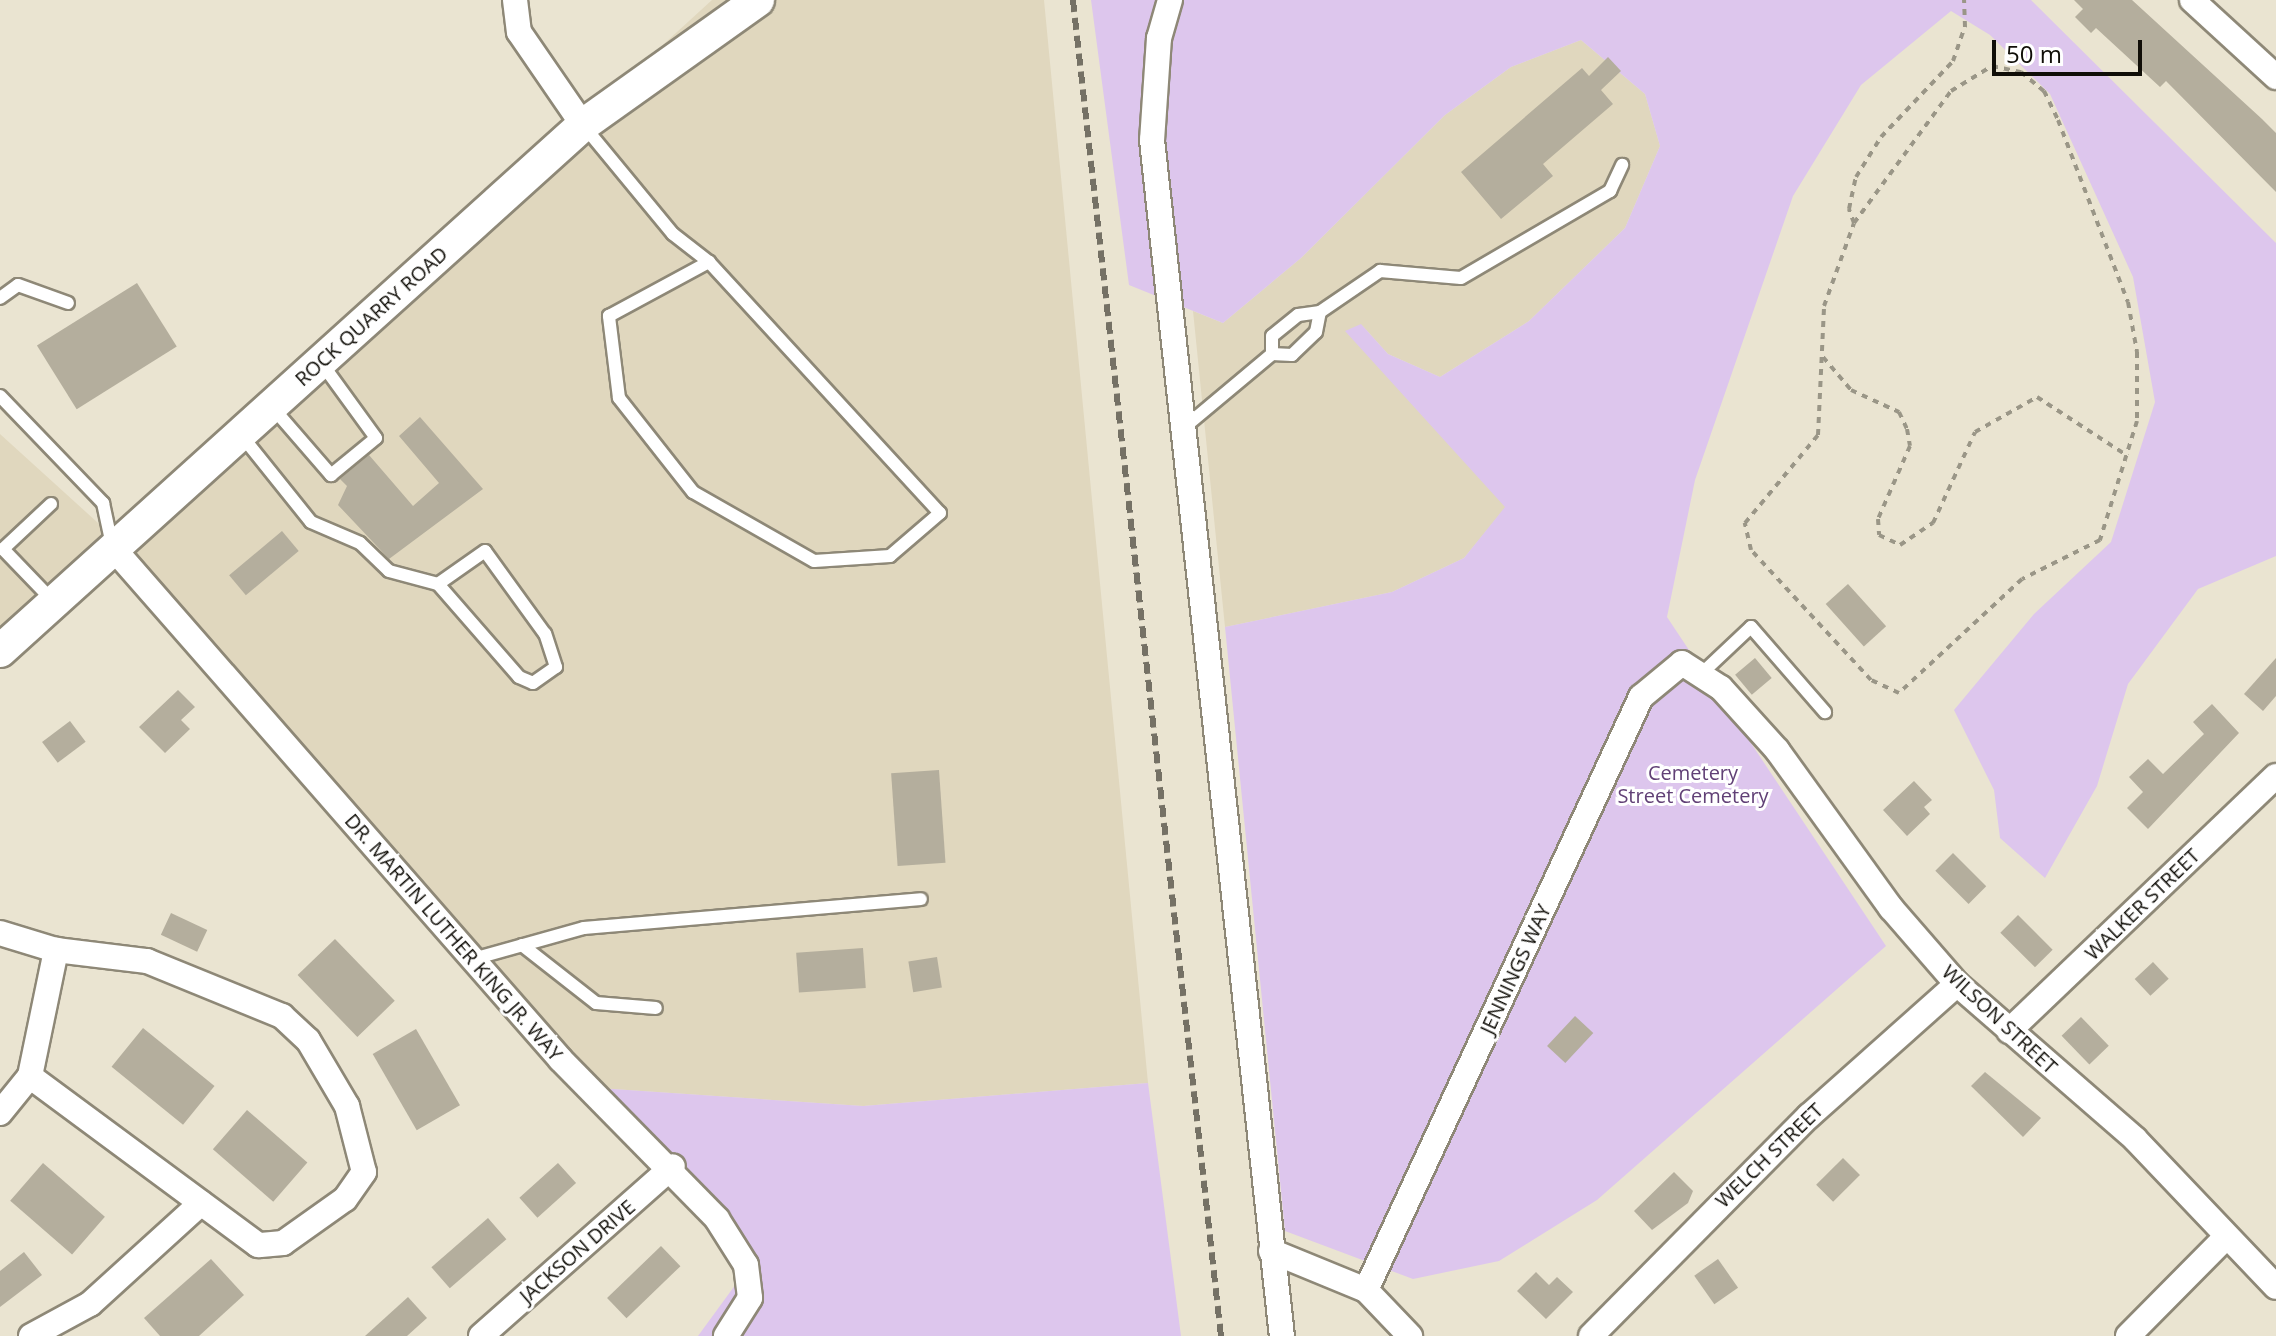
<!DOCTYPE html>
<style>
body{margin:0}
#map{position:relative;width:2276px;height:1336px;overflow:hidden;background:#eae4d1;font-family:"Open Sans",sans-serif}
div>[style]{position:absolute}
.built>*{inset:0;background:#e0d7be}
.green>*{inset:0;background:#ddc6ed}
.building>*{inset:0;background:#b4ae9d;transform-origin:0 0}
.path>*{height:4px;margin-top:-2px;transform-origin:0;background:repeating-linear-gradient(90deg,#9a9687 0 6px,transparent 0 12px)}
.roads{filter:drop-shadow(2px 0 #8e8877) drop-shadow(-2px 0 #8e8877) drop-shadow(0 2px #8e8877) drop-shadow(0 -2px #8e8877)}
.lane>*{height:12px;margin:-6px;padding:0 6px;transform-origin:6px;border-radius:6px;background:#fff}
.street>*{height:24px;margin:-12px;padding:0 12px;transform-origin:12px;border-radius:12px;background:#fff}
.secondary>*{height:32px;margin:-16px;padding:0 16px;transform-origin:16px;border-radius:16px;background:#fff}
.rail>*{height:6px;margin-top:-3px;transform-origin:0;background:repeating-linear-gradient(90deg,#757165 0 12px,transparent 0 18px)}
span{translate:-50% -50%;white-space:nowrap;text-align:center;line-height:1.15;-webkit-text-stroke:6px #fff;paint-order:stroke}
.street-label{font-size:20px;color:#100e08}
.park-label{font-size:20px;color:#614076}
.scale{position:absolute;left:1992px;top:40px;width:150px;height:36px;box-sizing:border-box;border:4px solid #100e08;border-top:0;padding-left:10px;font-size:24px;line-height:28px;white-space:nowrap;color:#100e08;-webkit-text-stroke:6px #fff;paint-order:stroke}
</style>
<div id="map">
<div class="built">
<i style="clip-path:polygon(712px 0,1044px 0,1148px 1083px,863px 1106px,598px 1088px,119px 542px,0 650px,0 434px,119px 542px)"></i>
<i style="clip-path:polygon(1581px 40px,1645px 94px,1660px 146px,1625px 228px,1529px 321px,1440px 377px,1388px 354px,1361px 324px,1506px 507px,1464px 558px,1392px 592px,1225px 627px,1193px 311px,1223px 323px,1301px 258px,1445px 115px,1511px 67px)"></i>
</div>
<div class="green">
<i style="clip-path:polygon(1091px 0,2031px 0,2276px 243px,2276px 556px,2198px 589px,2128px 684px,2097px 786px,2045px 878px,2000px 838px,1994px 790px,1954px 710px,2034px 614px,2111px 542px,2155px 402px,2133px 277px,2050px 94px,1990px 35px,1951px 11px,1861px 85px,1793px 196px,1695px 480px,1667px 617px,1886px 946px,1597px 1200px,1499px 1261px,1413px 1279px,1285px 1231px,1225px 627px,1392px 592px,1464px 558px,1505px 507px,1345px 331px,1361px 324px,1388px 354px,1440px 377px,1529px 321px,1625px 228px,1660px 146px,1645px 94px,1581px 40px,1511px 67px,1445px 115px,1301px 258px,1223px 323px,1129px 285px)"></i>
<i style="clip-path:polygon(1148px 1083px,1181px 1336px,698px 1336px,752px 1262px,598px 1088px,863px 1106px)"></i>
</div>
<div class="building">
<i style="clip-path:polygon(2074px 0,2132px 0,2262px 119px,2276px 133px,2276px 192px,2166px 81px,2160px 87px,2096px 28px,2091px 33px,2075px 17px,2083px 9px)"></i>
<i style="clip-path:polygon(1608px 57px,1621px 71px,1601px 90px,1613px 104px,1543px 164px,1553px 176px,1501px 219px,1461px 172px,1582px 68px,1589px 76px)"></i>
<i style="left:137px;top:283px;width:75px;height:118px;rotate:58deg"></i>
<i style="clip-path:polygon(420px 417px,483px 489px,389px 559px,338px 505px,347px 486px,340px 479px,369px 455px,413px 506px,439px 483px,399px 436px)"></i>
<i style="left:282px;top:531px;width:26px;height:69px;rotate:50deg"></i>
<i style="left:1848px;top:584px;width:57px;height:30px;rotate:48deg"></i>
<i style="left:1755px;top:658px;width:26px;height:26px;rotate:50deg"></i>
<i style="clip-path:polygon(2276px 658px,2276px 696px,2263px 711px,2244px 694px)"></i>
<i style="clip-path:polygon(178px 690px,195px 707px,181px 720px,190px 729px,165px 753px,139px 727px)"></i>
<i style="clip-path:polygon(2212px 704px,2239px 733px,2148px 829px,2127px 808px,2143px 792px,2129px 777px,2148px 759px,2163px 774px,2204px 734px,2193px 722px)"></i>
<i style="left:70px;top:721px;width:26px;height:35px;rotate:53deg"></i>
<i style="left:939px;top:770px;width:93px;height:48px;rotate:86deg"></i>
<i style="clip-path:polygon(1914px 781px,1932px 800px,1924px 807px,1930px 814px,1907px 836px,1883px 810px)"></i>
<i style="left:1953px;top:853px;width:47px;height:25px;rotate:45deg"></i>
<i style="left:171px;top:913px;width:40px;height:24px;rotate:25deg"></i>
<i style="left:2018px;top:915px;width:49px;height:25px;rotate:45deg"></i>
<i style="left:335px;top:939px;width:86px;height:52px;rotate:46deg"></i>
<i style="left:863px;top:948px;width:40px;height:67px;rotate:86deg"></i>
<i style="left:937px;top:957px;width:31px;height:29px;rotate:81deg"></i>
<i style="left:2153px;top:962px;width:23px;height:25px;rotate:47deg"></i>
<i style="left:1575px;top:1016px;width:25px;height:41px;rotate:43deg"></i>
<i style="left:2081px;top:1017px;width:40px;height:27px;rotate:46deg"></i>
<i style="left:143px;top:1028px;width:92px;height:50px;rotate:39deg"></i>
<i style="left:416px;top:1029px;width:88px;height:50px;rotate:60deg"></i>
<i style="clip-path:polygon(1985px 1072px,2041px 1118px,2023px 1137px,1971px 1086px)"></i>
<i style="left:247px;top:1110px;width:80px;height:52px;rotate:41deg"></i>
<i style="left:1843px;top:1158px;width:24px;height:38px;rotate:45deg"></i>
<i style="left:43px;top:1163px;width:82px;height:50px;rotate:41deg"></i>
<i style="left:558px;top:1163px;width:27px;height:52px;rotate:48deg"></i>
<i style="clip-path:polygon(1674px 1172px,1693px 1191px,1688px 1203px,1652px 1230px,1634px 1211px)"></i>
<i style="left:488px;top:1218px;width:28px;height:75px;rotate:49deg"></i>
<i style="left:661px;top:1246px;width:28px;height:75px;rotate:46deg"></i>
<i style="clip-path:polygon(24px 1252px,42px 1275px,0 1307px,0 1271px)"></i>
<i style="clip-path:polygon(211px 1259px,244px 1295px,199px 1336px,160px 1336px,144px 1318px)"></i>
<i style="left:1718px;top:1259px;width:35px;height:29px;rotate:55deg"></i>
<i style="clip-path:polygon(1536px 1272px,1549px 1285px,1557px 1277px,1573px 1292px,1546px 1319px,1517px 1291px)"></i>
<i style="clip-path:polygon(408px 1297px,427px 1318px,407px 1336px,365px 1336px)"></i>
</div>
<div class="path">
<i style="left:1992px;top:66px;width:30px;rotate:12deg"></i>
<i style="left:2021px;top:72px;width:30px;rotate:40deg"></i>
<i style="left:2044px;top:91px;width:32px;rotate:64deg"></i>
<i style="left:2058px;top:120px;width:195px;rotate:69deg"></i>
<i style="left:2128px;top:302px;width:51px;rotate:79.8deg"></i>
<i style="left:2137px;top:352px;width:69px;rotate:90deg"></i>
<i style="left:2137px;top:421px;width:125px;rotate:107.3deg"></i>
<i style="left:2100px;top:540px;width:87px;rotate:153.4deg"></i>
<i style="left:2022px;top:579px;width:168px;rotate:137.2deg"></i>
<i style="left:1899px;top:693px;width:31px;rotate:-155deg"></i>
<i style="left:1871px;top:680px;width:177px;rotate:-132.7deg"></i>
<i style="left:1751px;top:550px;width:28px;rotate:-103deg"></i>
<i style="left:1745px;top:523px;width:114px;rotate:-50.3deg"></i>
<i style="left:1818px;top:435px;width:129px;rotate:-87.3deg"></i>
<i style="left:1824px;top:306px;width:88px;rotate:-70.1deg"></i>
<i style="left:1854px;top:223px;width:164px;rotate:-53.7deg"></i>
<i style="left:1951px;top:91px;width:48px;rotate:-31.4deg"></i>
<i style="left:1854px;top:223px;width:15px;rotate:-110deg"></i>
<i style="left:1849px;top:209px;width:33px;rotate:-78deg"></i>
<i style="left:1856px;top:177px;width:47px;rotate:-58deg"></i>
<i style="left:1881px;top:137px;width:105px;rotate:-46.5deg"></i>
<i style="left:1953px;top:61px;width:36px;rotate:-71deg"></i>
<i style="left:1965px;top:27px;width:27px;rotate:-92deg"></i>
<i style="left:1823px;top:357px;width:43px;rotate:49.7deg"></i>
<i style="left:1851px;top:390px;width:53px;rotate:24.6deg"></i>
<i style="left:1899px;top:412px;width:19px;rotate:65deg"></i>
<i style="left:1907px;top:429px;width:17px;rotate:80deg"></i>
<i style="left:1910px;top:446px;width:80px;rotate:113.7deg"></i>
<i style="left:1878px;top:519px;width:16px;rotate:86deg"></i>
<i style="left:1879px;top:535px;width:23px;rotate:25deg"></i>
<i style="left:1900px;top:545px;width:40px;rotate:-34deg"></i>
<i style="left:1933px;top:523px;width:100px;rotate:-65.2deg"></i>
<i style="left:1975px;top:432px;width:71px;rotate:-29.4deg"></i>
<i style="left:2037px;top:397px;width:108px;rotate:33deg"></i>
</div>
<div class="roads">
<div class="lane">
<i style="left:583px;top:125px;width:141px;rotate:50.5deg"></i>
<i style="left:673px;top:234px;width:46px;rotate:37.9deg"></i>
<i style="left:709px;top:262px;width:341px;rotate:47.4deg"></i>
<i style="left:940px;top:513px;width:66px;rotate:139.3deg"></i>
<i style="left:890px;top:556px;width:76px;rotate:176.2deg"></i>
<i style="left:814px;top:561px;width:139px;rotate:-150.3deg"></i>
<i style="left:693px;top:492px;width:120px;rotate:-128.2deg"></i>
<i style="left:619px;top:398px;width:83px;rotate:-97deg"></i>
<i style="left:609px;top:316px;width:114px;rotate:-28.4deg"></i>
<i style="left:0;top:298px;width:22px;rotate:-36deg"></i>
<i style="left:18px;top:285px;width:53px;rotate:19.8deg"></i>
<i style="left:1320px;top:312px;width:73px;rotate:-34.3deg"></i>
<i style="left:1380px;top:271px;width:81px;rotate:4.9deg"></i>
<i style="left:1461px;top:278px;width:173px;rotate:-30.3deg"></i>
<i style="left:1610px;top:191px;width:29px;rotate:-65deg"></i>
<i style="left:0;top:396px;width:149px;rotate:46.1deg"></i>
<i style="left:103px;top:503px;width:43px;rotate:77.9deg"></i>
<i style="left:273px;top:408px;width:89px;rotate:49.1deg"></i>
<i style="left:331px;top:475px;width:58px;rotate:-39.4deg"></i>
<i style="left:376px;top:438px;width:95px;rotate:-126deg"></i>
<i style="left:1186px;top:426px;width:112px;rotate:-39.9deg"></i>
<i style="left:1272px;top:354px;width:20px;rotate:3deg"></i>
<i style="left:1292px;top:355px;width:33px;rotate:-44deg"></i>
<i style="left:1316px;top:332px;width:20px;rotate:-79deg"></i>
<i style="left:1320px;top:312px;width:22px;rotate:172deg"></i>
<i style="left:1298px;top:315px;width:33px;rotate:141deg"></i>
<i style="left:1272px;top:336px;width:18px;rotate:90deg"></i>
<i style="left:242px;top:436px;width:110px;rotate:51.3deg"></i>
<i style="left:311px;top:522px;width:53px;rotate:23.2deg"></i>
<i style="left:360px;top:543px;width:40px;rotate:44deg"></i>
<i style="left:389px;top:571px;width:51px;rotate:14.9deg"></i>
<i style="left:438px;top:584px;width:123px;rotate:48.9deg"></i>
<i style="left:519px;top:677px;width:15px;rotate:23deg"></i>
<i style="left:533px;top:683px;width:28px;rotate:-35deg"></i>
<i style="left:556px;top:667px;width:35px;rotate:-108deg"></i>
<i style="left:545px;top:634px;width:102px;rotate:-125.9deg"></i>
<i style="left:485px;top:551px;width:57px;rotate:144.9deg"></i>
<i style="left:51px;top:504px;width:66px;rotate:136.8deg"></i>
<i style="left:3px;top:549px;width:74px;rotate:46.1deg"></i>
<i style="left:1700px;top:675px;width:70px;rotate:-43.3deg"></i>
<i style="left:1751px;top:627px;width:113px;rotate:49deg"></i>
<i style="left:522px;top:945px;width:94px;rotate:38.1deg"></i>
<i style="left:596px;top:1003px;width:60px;rotate:4.8deg"></i>
<i style="left:473px;top:959px;width:115px;rotate:-15.6deg"></i>
<i style="left:584px;top:928px;width:338px;rotate:-4.9deg"></i>
</div>
<div class="street">
<i style="left:515px;top:0;width:32px;rotate:83deg"></i>
<i style="left:519px;top:32px;width:113px;rotate:55.5deg"></i>
<i style="left:1170px;top:0;width:40px;rotate:106deg"></i>
<i style="left:1159px;top:38px;width:102px;rotate:93.9deg"></i>
<i style="left:1152px;top:140px;width:1203px;rotate:83.8deg"></i>
<i style="left:2192px;top:0;width:114px;rotate:42.5deg"></i>
<i style="left:113px;top:548px;width:680px;rotate:48.81deg"></i>
<i style="left:561px;top:1060px;width:223px;rotate:45.5deg"></i>
<i style="left:717px;top:1219px;width:54px;rotate:57.8deg"></i>
<i style="left:746px;top:1265px;width:33px;rotate:83deg"></i>
<i style="left:750px;top:1298px;width:45px;rotate:122.3deg"></i>
<i style="left:0;top:933px;width:59px;rotate:16.9deg"></i>
<i style="left:56px;top:950px;width:92px;rotate:6.9deg"></i>
<i style="left:147px;top:961px;width:146px;rotate:22.2deg"></i>
<i style="left:282px;top:1016px;width:35px;rotate:43deg"></i>
<i style="left:308px;top:1040px;width:77px;rotate:59.4deg"></i>
<i style="left:347px;top:1106px;width:68px;rotate:75.6deg"></i>
<i style="left:364px;top:1172px;width:33px;rotate:125deg"></i>
<i style="left:345px;top:1199px;width:76px;rotate:144.6deg"></i>
<i style="left:283px;top:1243px;width:25px;rotate:175deg"></i>
<i style="left:258px;top:1245px;width:284px;rotate:-143.5deg"></i>
<i style="left:2009px;top:1031px;width:369px;rotate:-43.7deg"></i>
<i style="left:0;top:1113px;width:48px;rotate:-51deg"></i>
<i style="left:30px;top:1076px;width:129px;rotate:-78.3deg"></i>
<i style="left:1271px;top:1251px;width:103px;rotate:22.3deg"></i>
<i style="left:1366px;top:1290px;width:64px;rotate:46.3deg"></i>
<i style="left:1366px;top:1290px;width:654px;rotate:-65.12deg"></i>
<i style="left:1641px;top:697px;width:53px;rotate:-39.7deg"></i>
<i style="left:1682px;top:663px;width:46px;rotate:32.7deg"></i>
<i style="left:1721px;top:688px;width:84px;rotate:47.9deg"></i>
<i style="left:1777px;top:750px;width:195px;rotate:54.2deg"></i>
<i style="left:1891px;top:908px;width:101px;rotate:49deg"></i>
<i style="left:1957px;top:984px;width:236px;rotate:41deg"></i>
<i style="left:2135px;top:1139px;width:204px;rotate:46.4deg"></i>
<i style="left:31px;top:1336px;width:67px;rotate:-28.5deg"></i>
<i style="left:90px;top:1304px;width:150px;rotate:-42.3deg"></i>
<i style="left:481px;top:1336px;width:256px;rotate:-41.5deg"></i>
<i style="left:1591px;top:1336px;width:310px;rotate:-45.3deg"></i>
<i style="left:1809px;top:1116px;width:198px;rotate:-41.7deg"></i>
<i style="left:2128px;top:1336px;width:139px;rotate:-45.3deg"></i>
</div>
<div class="secondary">
<i style="left:0;top:651px;width:785px;rotate:-42.06deg"></i>
<i style="left:583px;top:125px;width:215px;rotate:-35.5deg"></i>
</div>
</div>
<div class="rail">
<i style="left:1073px;top:0;width:1344px;rotate:83.68deg"></i>
</div>
<div class="street-label">
<span style="left:371px;top:316px;rotate:-42deg">ROCK QUARRY ROAD</span>
<span style="left:2142px;top:904px;rotate:-44deg">WALKER STREET</span>
<span style="left:454px;top:937px;rotate:49deg">DR. MARTIN LUTHER KING JR. WAY</span>
<span style="left:1515px;top:969px;rotate:-65deg">JENNINGS WAY</span>
<span style="left:2000px;top:1019px;rotate:43deg">WILSON STREET</span>
<span style="left:1769px;top:1155px;rotate:-44deg">WELCH STREET</span>
<span style="left:577px;top:1251px;rotate:-41deg">JACKSON DRIVE</span>
</div>
<div class="park-label">
<span style="left:1693px;top:784px">Cemetery<br>Street Cemetery</span>
</div>
<div class="scale">50 m</div>
</div>
